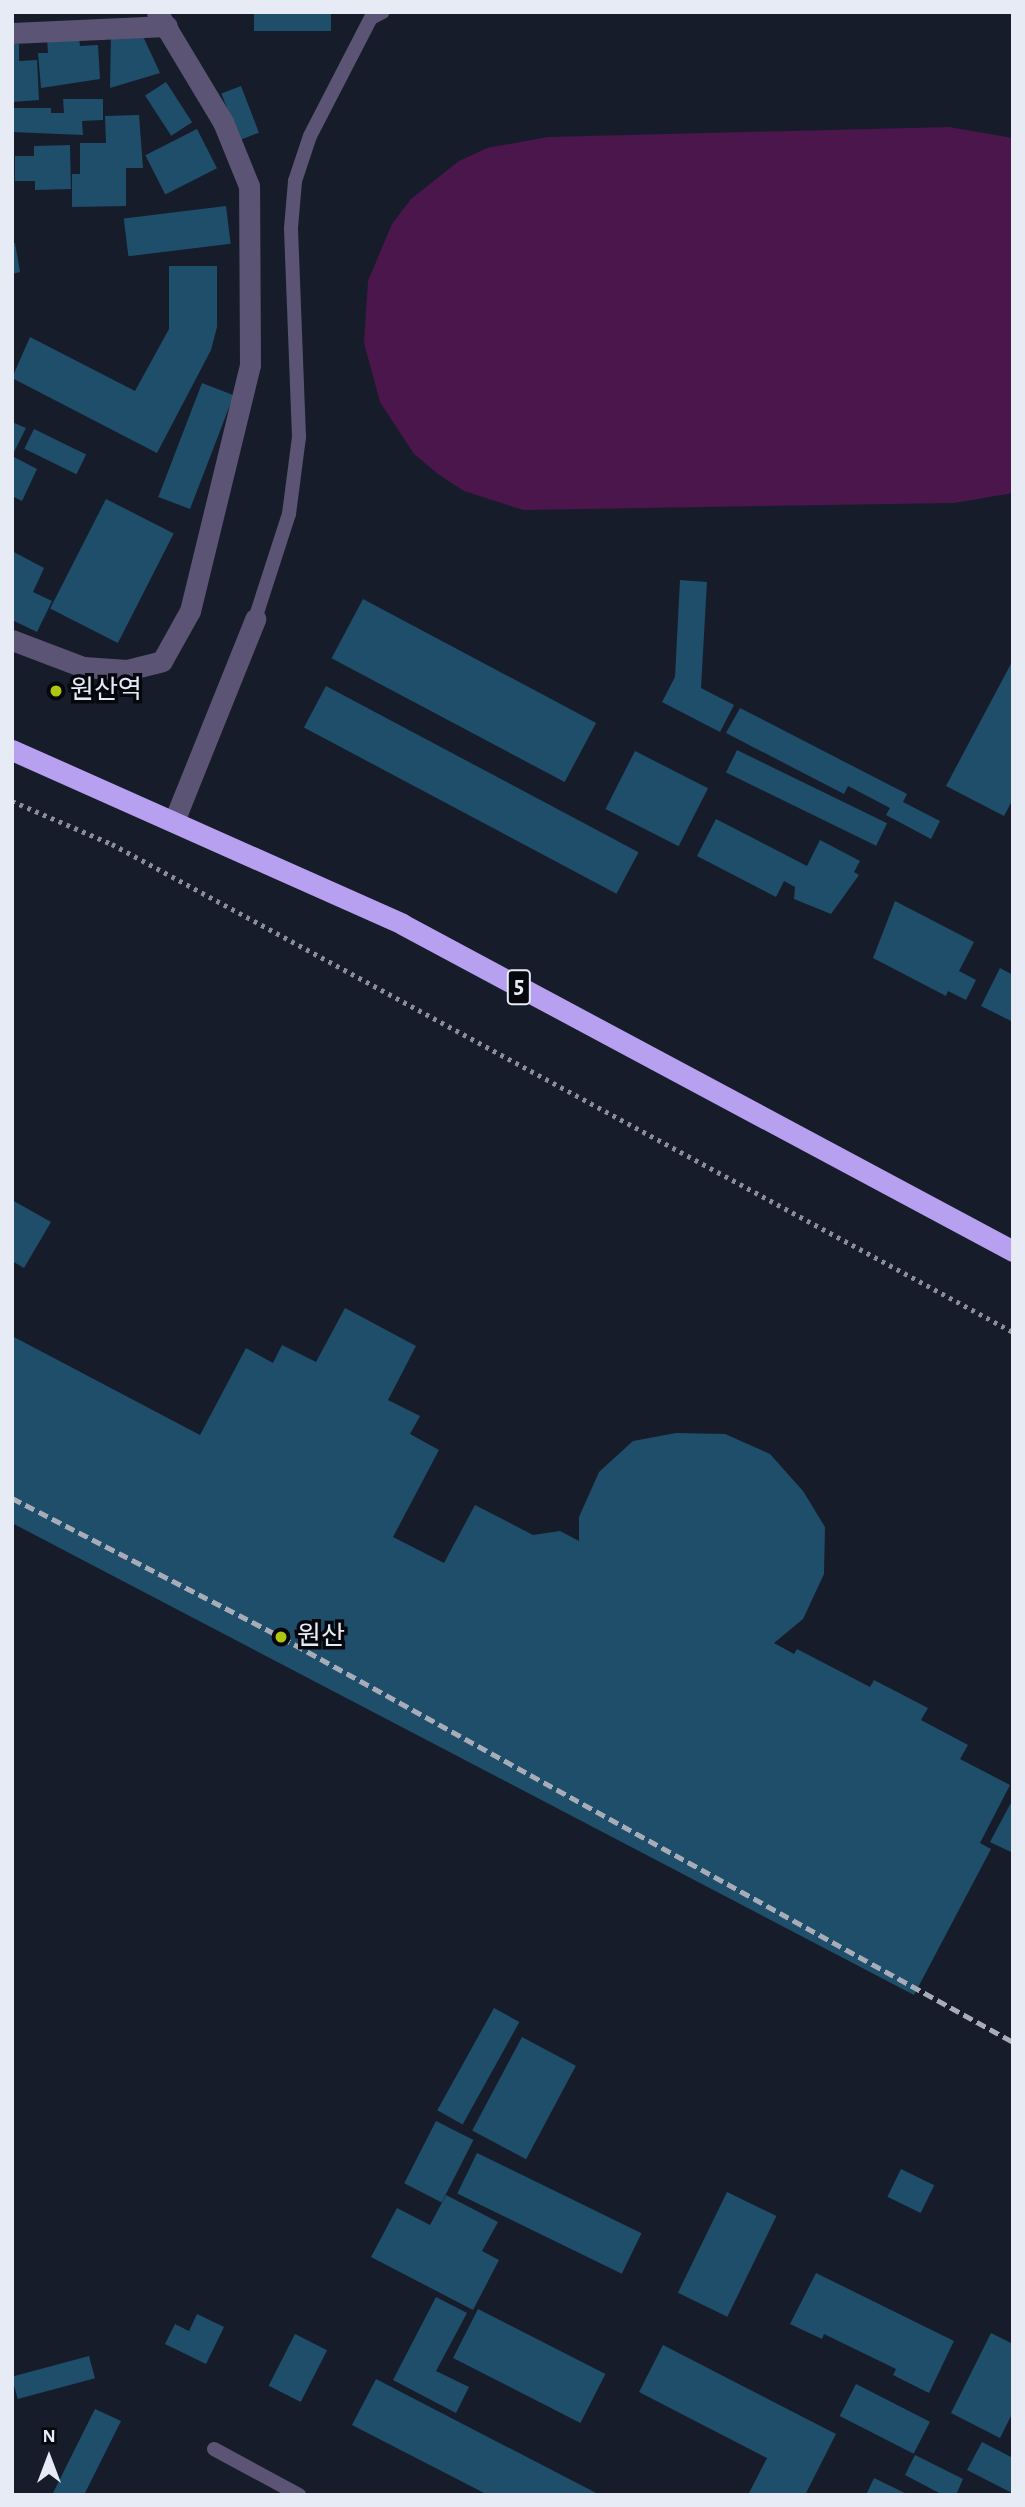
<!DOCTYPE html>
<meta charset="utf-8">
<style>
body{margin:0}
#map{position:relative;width:1025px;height:2507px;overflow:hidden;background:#171c2a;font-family:"Alegreya Sans","Noto Sans KR",sans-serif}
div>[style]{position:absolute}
.green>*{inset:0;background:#4a164c}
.building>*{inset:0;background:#1e4e6a;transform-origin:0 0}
.path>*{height:4.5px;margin-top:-2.25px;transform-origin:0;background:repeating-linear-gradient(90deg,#898e99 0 3.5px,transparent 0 8.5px)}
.lane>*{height:14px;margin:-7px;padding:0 7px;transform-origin:7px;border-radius:7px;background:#5c5474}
.street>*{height:21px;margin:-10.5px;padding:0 10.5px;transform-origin:10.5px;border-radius:10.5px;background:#5c5474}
.highway>*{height:21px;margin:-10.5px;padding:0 10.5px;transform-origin:10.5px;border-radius:10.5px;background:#b7a0f0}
.rail>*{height:5px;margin-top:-2.5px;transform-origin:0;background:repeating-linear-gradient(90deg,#a8acb8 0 10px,transparent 0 15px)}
.dots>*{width:19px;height:19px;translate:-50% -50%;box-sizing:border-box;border:4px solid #05070d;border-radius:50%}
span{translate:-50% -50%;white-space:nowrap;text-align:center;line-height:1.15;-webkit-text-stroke:7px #05070d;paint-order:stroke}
.shield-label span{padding:2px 5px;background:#05070d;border:2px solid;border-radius:5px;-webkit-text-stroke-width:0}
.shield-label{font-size:24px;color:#e7ebf5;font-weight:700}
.poi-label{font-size:26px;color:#e7ebf5}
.left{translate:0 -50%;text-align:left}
.frame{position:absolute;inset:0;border:14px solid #e7ebf5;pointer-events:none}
.north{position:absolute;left:14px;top:2423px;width:70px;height:70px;-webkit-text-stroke:5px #05070d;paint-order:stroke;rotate:0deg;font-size:19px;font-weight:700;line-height:28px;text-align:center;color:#e7ebf5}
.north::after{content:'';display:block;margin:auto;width:24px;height:32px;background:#e7ebf5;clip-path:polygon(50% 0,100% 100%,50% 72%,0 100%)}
</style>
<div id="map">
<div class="green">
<i style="clip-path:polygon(949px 127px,1013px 138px,1013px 493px,954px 503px,523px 510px,464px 491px,438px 474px,414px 454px,380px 402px,364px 343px,368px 281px,392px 224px,411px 199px,459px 161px,487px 148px,548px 137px)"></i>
</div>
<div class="building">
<i style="left:254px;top:12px;width:77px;height:19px"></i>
<i style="clip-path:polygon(141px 32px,160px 73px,110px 88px,111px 34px)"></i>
<i style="clip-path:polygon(79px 37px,80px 46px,98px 45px,100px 79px,41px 88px,38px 53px,48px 53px,47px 39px)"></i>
<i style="clip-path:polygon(12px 44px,19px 44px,19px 61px,37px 60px,39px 100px,12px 102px)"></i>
<i style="left:166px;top:82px;width:48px;height:25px;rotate:57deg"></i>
<i style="left:241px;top:86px;width:50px;height:21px;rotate:69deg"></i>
<i style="clip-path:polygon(63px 99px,103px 99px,103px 120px,82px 121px,83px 135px,12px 132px,12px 108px,51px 108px,51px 113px,64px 113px)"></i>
<i style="clip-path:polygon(139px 115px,143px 168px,126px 168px,126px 206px,72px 207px,72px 174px,80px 174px,80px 143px,106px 143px,105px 116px)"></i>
<i style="left:197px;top:129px;width:44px;height:58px;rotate:63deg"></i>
<i style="clip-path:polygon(70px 145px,71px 189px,35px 190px,35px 181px,15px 181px,15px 156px,34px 156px,34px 146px)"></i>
<i style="left:226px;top:206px;width:38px;height:103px;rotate:83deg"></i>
<i style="clip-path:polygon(15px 243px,20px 272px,12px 274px,12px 244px)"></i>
<i style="clip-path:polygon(169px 266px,217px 266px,217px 327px,211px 350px,157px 453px,12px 378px,30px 337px,135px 391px,169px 329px)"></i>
<i style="left:202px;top:383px;width:34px;height:122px;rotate:21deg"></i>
<i style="clip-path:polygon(12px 422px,26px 428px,12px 456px,37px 469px,22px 501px,12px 496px)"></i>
<i style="left:34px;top:429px;width:58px;height:22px;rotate:26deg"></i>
<i style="left:106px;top:499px;width:76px;height:123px;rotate:27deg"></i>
<i style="clip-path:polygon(12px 551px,44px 568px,33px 592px,52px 601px,37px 632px,12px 620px)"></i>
<i style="clip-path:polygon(680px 580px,707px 582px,701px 688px,734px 705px,720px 732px,662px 702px,675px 677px)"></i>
<i style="left:363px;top:599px;width:264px;height:67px;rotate:28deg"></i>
<i style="clip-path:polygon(1013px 660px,1013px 799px,1004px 816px,946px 786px)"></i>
<i style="left:326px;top:686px;width:354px;height:47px;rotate:28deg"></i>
<i style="clip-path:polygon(740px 708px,907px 794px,903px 802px,940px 821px,931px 839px,886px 815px,890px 808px,848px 786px,844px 794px,726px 733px)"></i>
<i style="left:737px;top:750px;width:167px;height:25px;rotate:26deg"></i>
<i style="left:635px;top:751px;width:82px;height:65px;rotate:27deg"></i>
<i style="clip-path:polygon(716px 819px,807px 866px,820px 840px,860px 861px,854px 872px,859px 875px,831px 914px,794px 899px,795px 887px,784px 881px,776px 897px,697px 856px)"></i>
<i style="clip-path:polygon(895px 901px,974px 942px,959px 971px,976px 980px,966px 1000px,948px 991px,946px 996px,873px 958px)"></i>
<i style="clip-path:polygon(1000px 968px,1013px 975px,1013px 1022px,981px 1006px)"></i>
<i style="clip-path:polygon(12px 1200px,51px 1222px,24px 1268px,12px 1261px)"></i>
<i style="clip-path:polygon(345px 1308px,416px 1346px,388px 1400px,420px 1416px,410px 1434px,439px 1450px,393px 1537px,444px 1563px,475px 1505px,533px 1535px,560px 1531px,579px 1541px,579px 1517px,599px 1472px,633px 1441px,676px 1433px,725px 1434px,770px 1454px,803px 1491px,825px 1527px,824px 1574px,803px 1619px,774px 1643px,794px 1654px,797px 1649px,870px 1687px,874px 1680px,928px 1708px,921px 1720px,968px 1745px,960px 1759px,1010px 1785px,980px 1843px,991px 1849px,914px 1995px,12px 1523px,12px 1336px,200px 1435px,246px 1348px,273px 1363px,282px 1345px,316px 1362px)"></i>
<i style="clip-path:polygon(1013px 1799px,1013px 1853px,990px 1842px)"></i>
<i style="left:494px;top:2008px;width:29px;height:117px;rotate:29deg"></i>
<i style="left:522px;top:2037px;width:61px;height:106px;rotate:28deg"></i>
<i style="left:436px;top:2121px;width:42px;height:70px;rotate:27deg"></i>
<i style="left:477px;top:2153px;width:183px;height:45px;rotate:26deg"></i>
<i style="left:901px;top:2169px;width:37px;height:31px;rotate:26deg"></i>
<i style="left:727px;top:2192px;width:55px;height:112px;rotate:26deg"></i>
<i style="clip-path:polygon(446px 2195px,498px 2222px,482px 2251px,499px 2260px,473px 2310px,371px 2257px,397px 2208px,430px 2225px)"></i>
<i style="clip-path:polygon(816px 2273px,954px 2341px,929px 2393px,893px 2375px,896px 2369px,824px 2334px,822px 2339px,790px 2324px)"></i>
<i style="clip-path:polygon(436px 2297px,467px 2313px,436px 2371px,469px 2387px,456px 2413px,393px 2380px)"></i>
<i style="left:478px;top:2309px;width:143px;height:55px;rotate:27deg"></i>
<i style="clip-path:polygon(197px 2314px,224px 2327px,206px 2364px,165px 2344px,175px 2324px,189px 2331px)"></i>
<i style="clip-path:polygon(991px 2333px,1013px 2344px,1013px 2412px,1000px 2438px,951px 2413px)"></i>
<i style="left:295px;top:2334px;width:36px;height:58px;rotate:27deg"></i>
<i style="clip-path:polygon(663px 2345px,836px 2434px,805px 2495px,748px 2495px,767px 2458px,639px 2392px)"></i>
<i style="left:89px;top:2356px;width:23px;height:80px;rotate:75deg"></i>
<i style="clip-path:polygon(376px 2379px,600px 2495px,488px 2495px,352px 2425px)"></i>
<i style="left:856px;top:2384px;width:83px;height:36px;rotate:27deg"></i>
<i style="clip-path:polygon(95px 2409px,121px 2421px,84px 2495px,52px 2495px)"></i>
<i style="clip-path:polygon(982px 2442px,1013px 2458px,1012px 2493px,967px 2470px)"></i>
<i style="clip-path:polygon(915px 2455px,963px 2479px,956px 2495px,943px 2495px,905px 2475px)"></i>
<i style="clip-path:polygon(874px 2478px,909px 2495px,866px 2495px)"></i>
</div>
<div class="path">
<i style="left:12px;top:801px;width:109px;rotate:23.3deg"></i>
<i style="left:112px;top:844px;width:1025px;rotate:28.44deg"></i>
</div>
<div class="lane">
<i style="left:255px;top:619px;width:110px;rotate:-72.1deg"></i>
<i style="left:289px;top:514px;width:78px;rotate:-82.6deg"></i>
<i style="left:299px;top:437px;width:209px;rotate:-92.2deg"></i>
<i style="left:291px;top:228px;width:47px;rotate:-85.1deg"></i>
<i style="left:295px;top:181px;width:47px;rotate:-71.6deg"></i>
<i style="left:310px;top:136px;width:133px;rotate:-62.7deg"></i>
<i style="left:371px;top:18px;width:13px;rotate:-27deg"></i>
<i style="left:214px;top:2449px;width:97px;rotate:28.4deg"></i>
</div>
<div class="street">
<i style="left:12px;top:33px;width:155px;rotate:-2.6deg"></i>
<i style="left:12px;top:640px;width:76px;rotate:20.8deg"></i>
<i style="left:83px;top:667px;width:44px;rotate:3.9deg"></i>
<i style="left:127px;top:670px;width:36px;rotate:-14deg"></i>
<i style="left:162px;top:661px;width:57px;rotate:-60.8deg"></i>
<i style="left:190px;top:611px;width:253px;rotate:-76.3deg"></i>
<i style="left:250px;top:365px;width:179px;rotate:-90.3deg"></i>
<i style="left:249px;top:186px;width:69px;rotate:-112.1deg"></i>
<i style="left:223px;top:122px;width:128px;rotate:-121deg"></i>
<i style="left:174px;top:821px;width:218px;rotate:-68.1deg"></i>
</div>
<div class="highway">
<i style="left:12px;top:750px;width:427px;rotate:24deg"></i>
<i style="left:402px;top:924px;width:693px;rotate:28.16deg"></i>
</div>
<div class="rail">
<i style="left:12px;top:1498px;width:303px;rotate:27.3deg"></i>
<i style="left:281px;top:1637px;width:837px;rotate:28.95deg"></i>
</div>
<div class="dots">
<i style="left:56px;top:691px;background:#acc612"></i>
<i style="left:281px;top:1637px;background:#acc612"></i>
</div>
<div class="shield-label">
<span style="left:519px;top:987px">5</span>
</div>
<div class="poi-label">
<span class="left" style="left:70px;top:691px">원산역</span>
<span class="left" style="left:297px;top:1637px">원산</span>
</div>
<div class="frame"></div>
<div class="north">N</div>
</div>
